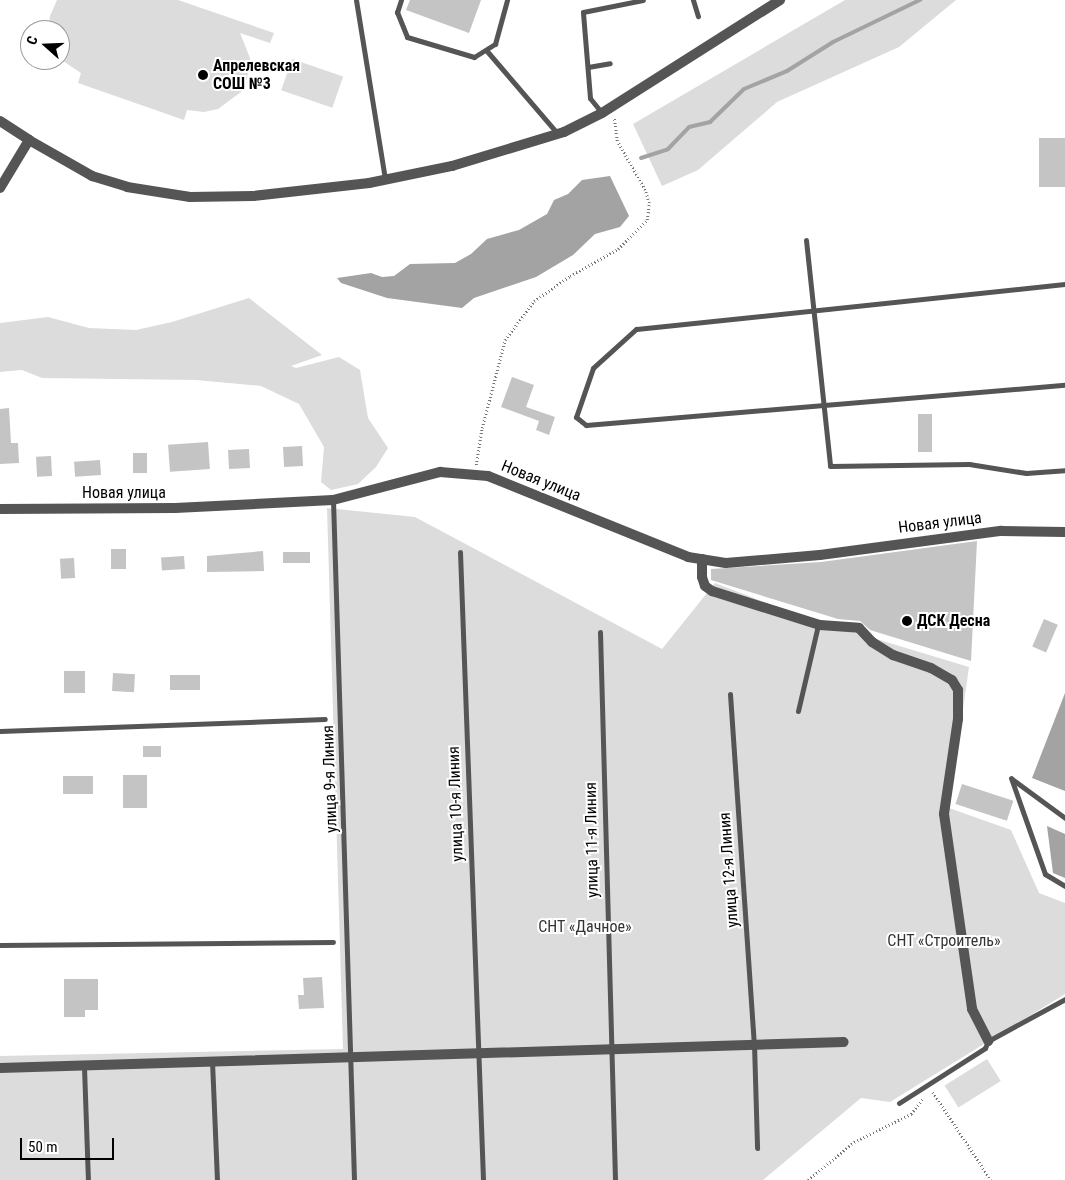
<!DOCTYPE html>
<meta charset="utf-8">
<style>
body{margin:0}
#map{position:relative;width:1065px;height:1180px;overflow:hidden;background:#fff;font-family:"Roboto Condensed",sans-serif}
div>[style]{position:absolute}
.green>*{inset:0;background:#dcdcdc;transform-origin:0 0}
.water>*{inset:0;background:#a3a3a3}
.stream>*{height:4px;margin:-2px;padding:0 2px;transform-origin:2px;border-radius:2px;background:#a3a3a3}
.building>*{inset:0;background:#c4c4c4;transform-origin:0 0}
.path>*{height:2.5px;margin-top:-1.25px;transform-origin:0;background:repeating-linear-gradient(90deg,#777 0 1px,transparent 0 3.5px)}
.service>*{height:5px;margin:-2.5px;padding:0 2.5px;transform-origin:2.5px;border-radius:2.5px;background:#555}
.minor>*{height:10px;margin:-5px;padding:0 5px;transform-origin:5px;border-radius:5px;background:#555}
.dots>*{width:14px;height:14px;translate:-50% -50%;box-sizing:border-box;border:2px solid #fff;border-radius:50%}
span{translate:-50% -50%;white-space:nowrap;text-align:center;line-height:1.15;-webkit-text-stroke:4px #fff;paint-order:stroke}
.poi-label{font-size:16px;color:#000;font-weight:700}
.left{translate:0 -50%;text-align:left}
.street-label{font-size:16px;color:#000}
.park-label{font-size:16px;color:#333}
.north{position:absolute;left:20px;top:20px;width:50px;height:50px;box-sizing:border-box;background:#fff;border:1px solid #999;border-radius:50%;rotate:290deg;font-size:14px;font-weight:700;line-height:20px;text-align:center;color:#000}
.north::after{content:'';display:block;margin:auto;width:18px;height:22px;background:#000;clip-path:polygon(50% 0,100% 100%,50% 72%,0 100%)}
.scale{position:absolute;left:20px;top:1138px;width:94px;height:22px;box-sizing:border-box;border:2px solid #000;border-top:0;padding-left:6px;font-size:15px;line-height:18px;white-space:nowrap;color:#000;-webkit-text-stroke:4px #fff;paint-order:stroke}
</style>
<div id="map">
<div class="green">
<i style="clip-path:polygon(57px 0,178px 0,274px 33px,270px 43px,240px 33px,250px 58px,247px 79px,241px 92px,218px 109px,204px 112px,187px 110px,184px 120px,78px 83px,81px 73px,60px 59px,60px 30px,48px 30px,50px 16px)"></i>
<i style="clip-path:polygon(845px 0,956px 0,899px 47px,777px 102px,698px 170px,662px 186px,633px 124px)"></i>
<i style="left:292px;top:59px;width:54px;height:33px;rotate:19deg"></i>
<i style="clip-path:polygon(249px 298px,322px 355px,291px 366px,296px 368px,339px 357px,360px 370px,368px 418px,388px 448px,376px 467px,358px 484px,331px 490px,321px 482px,324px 447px,299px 404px,261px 386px,196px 380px,42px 378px,22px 370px,0 372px,0 323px,48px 317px,89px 328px,136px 330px,172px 322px)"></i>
<i style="clip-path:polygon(327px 508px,415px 517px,662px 649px,715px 583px,797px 615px,969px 667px,949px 808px,1011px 830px,1039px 893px,1065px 903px,1065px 994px,890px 1102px,861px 1098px,763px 1180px,0 1180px,0 1056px,343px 1049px)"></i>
<i style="left:987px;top:1059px;width:26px;height:50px;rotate:58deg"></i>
</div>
<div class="water">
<i style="clip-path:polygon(610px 176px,629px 216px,620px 227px,595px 234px,573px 255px,536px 277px,474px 298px,462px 308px,387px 298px,341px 283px,337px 278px,371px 273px,382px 277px,394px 276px,410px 264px,455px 263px,471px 254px,487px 239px,519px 230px,547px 214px,554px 200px,568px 194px,582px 180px)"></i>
<i style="clip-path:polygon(1065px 693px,1065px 791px,1032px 778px)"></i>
<i style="clip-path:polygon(1047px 826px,1065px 834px,1065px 878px,1053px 873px)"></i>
</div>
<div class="stream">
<i style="left:641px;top:158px;width:28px;rotate:-18deg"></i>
<i style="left:668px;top:149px;width:30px;rotate:-46deg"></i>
<i style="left:689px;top:127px;width:22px;rotate:-13deg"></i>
<i style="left:710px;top:122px;width:47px;rotate:-44.1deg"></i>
<i style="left:744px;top:89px;width:47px;rotate:-22.7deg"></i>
<i style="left:787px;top:71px;width:54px;rotate:-32.2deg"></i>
<i style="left:833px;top:42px;width:97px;rotate:-25.8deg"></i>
</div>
<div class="building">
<i style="clip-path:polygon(410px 0,481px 0,469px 33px,406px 10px)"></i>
<i style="left:1039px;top:138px;width:26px;height:49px"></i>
<i style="clip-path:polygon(512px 377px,534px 385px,526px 407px,555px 417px,549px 435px,536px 430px,539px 421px,501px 407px)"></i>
<i style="clip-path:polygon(9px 408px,11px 443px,18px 443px,19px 463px,0 464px,0 409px)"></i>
<i style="left:918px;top:414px;width:14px;height:38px"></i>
<i style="left:208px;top:442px;width:27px;height:40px;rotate:86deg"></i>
<i style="left:302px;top:446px;width:20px;height:19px;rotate:87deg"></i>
<i style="left:249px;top:449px;width:19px;height:21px;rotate:87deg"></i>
<i style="left:133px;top:453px;width:14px;height:20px"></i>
<i style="left:51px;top:456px;width:20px;height:15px;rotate:87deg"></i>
<i style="left:100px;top:460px;width:15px;height:26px;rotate:86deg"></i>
<i style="clip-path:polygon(977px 541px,971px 661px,870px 630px,860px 621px,838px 619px,711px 580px,711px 569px,821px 562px)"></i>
<i style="left:111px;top:549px;width:15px;height:20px"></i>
<i style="clip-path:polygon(263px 551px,264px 571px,207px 572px,207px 556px)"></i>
<i style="left:310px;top:552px;width:11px;height:27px;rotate:90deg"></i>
<i style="left:184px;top:556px;width:13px;height:23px;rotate:86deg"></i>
<i style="left:74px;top:558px;width:20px;height:14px;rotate:87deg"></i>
<i style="left:1044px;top:619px;width:15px;height:30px;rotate:23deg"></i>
<i style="left:64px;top:671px;width:21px;height:22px"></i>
<i style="left:113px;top:673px;width:22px;height:18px;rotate:3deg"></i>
<i style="left:200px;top:675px;width:15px;height:30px;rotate:90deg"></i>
<i style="left:161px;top:746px;width:11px;height:18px;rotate:90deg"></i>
<i style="left:123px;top:775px;width:24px;height:33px"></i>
<i style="left:63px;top:776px;width:30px;height:18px"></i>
<i style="left:962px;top:784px;width:54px;height:21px;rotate:18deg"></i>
<i style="clip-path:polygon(322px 977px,324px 1008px,299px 1009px,298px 995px,304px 995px,303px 978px)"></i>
<i style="clip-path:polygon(64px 979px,98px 979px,98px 1010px,85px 1010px,85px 1017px,64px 1017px)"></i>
</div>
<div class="path">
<i style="left:476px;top:465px;width:37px;rotate:-81deg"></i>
<i style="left:482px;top:428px;width:91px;rotate:-75.4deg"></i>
<i style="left:505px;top:340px;width:49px;rotate:-53.4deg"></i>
<i style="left:534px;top:301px;width:44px;rotate:-34.8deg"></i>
<i style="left:570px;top:276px;width:55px;rotate:-29.4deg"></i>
<i style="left:618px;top:249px;width:41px;rotate:-45deg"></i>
<i style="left:647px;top:220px;width:17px;rotate:-83deg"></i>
<i style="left:649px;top:203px;width:14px;rotate:-107deg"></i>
<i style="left:645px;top:190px;width:56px;rotate:-119.7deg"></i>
<i style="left:617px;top:141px;width:23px;rotate:-97deg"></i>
<i style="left:933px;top:1092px;width:105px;rotate:56.6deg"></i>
<i style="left:808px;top:1180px;width:60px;rotate:-39.6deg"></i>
<i style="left:854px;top:1142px;width:64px;rotate:-26.2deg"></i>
<i style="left:911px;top:1114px;width:20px;rotate:-53deg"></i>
</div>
<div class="service">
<i style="left:356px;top:0;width:182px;rotate:80.8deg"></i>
<i style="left:401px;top:0;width:13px;rotate:108deg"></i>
<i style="left:397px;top:12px;width:27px;rotate:68deg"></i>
<i style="left:407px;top:37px;width:70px;rotate:16.6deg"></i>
<i style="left:474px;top:57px;width:25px;rotate:-32deg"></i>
<i style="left:495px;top:44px;width:46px;rotate:-74.7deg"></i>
<i style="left:693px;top:0;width:17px;rotate:73deg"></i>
<i style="left:486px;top:50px;width:111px;rotate:49.4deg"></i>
<i style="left:588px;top:67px;width:22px;rotate:-10deg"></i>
<i style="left:602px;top:113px;width:19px;rotate:-129deg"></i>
<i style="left:590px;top:98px;width:86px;rotate:-94.7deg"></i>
<i style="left:583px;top:12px;width:61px;rotate:-11.3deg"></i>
<i style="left:806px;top:240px;width:227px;rotate:83.9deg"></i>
<i style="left:830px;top:466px;width:139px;rotate:-0.8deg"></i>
<i style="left:969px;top:464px;width:58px;rotate:9deg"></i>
<i style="left:1026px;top:473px;width:39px;rotate:-4deg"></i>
<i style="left:1065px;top:284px;width:431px;rotate:174deg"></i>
<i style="left:636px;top:329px;width:58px;rotate:137.8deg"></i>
<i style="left:593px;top:368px;width:52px;rotate:109.1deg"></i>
<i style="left:576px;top:417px;width:13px;rotate:39deg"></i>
<i style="left:586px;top:425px;width:481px;rotate:-4.8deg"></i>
<i style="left:333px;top:500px;width:680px;rotate:88.23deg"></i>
<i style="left:460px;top:552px;width:628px;rotate:87.9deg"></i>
<i style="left:600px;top:632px;width:548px;rotate:88.43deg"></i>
<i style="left:730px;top:694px;width:351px;rotate:86.1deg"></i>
<i style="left:754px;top:1044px;width:104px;rotate:88.3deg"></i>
<i style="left:798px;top:711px;width:88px;rotate:-76.9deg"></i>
<i style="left:0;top:731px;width:325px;rotate:-2.1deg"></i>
<i style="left:1011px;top:778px;width:102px;rotate:70.5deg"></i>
<i style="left:1045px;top:874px;width:23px;rotate:31deg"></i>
<i style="left:1012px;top:779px;width:66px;rotate:36.3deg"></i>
<i style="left:0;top:945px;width:333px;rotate:-0.5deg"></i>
<i style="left:212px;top:1061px;width:119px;rotate:87.6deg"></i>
<i style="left:84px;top:1067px;width:113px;rotate:88deg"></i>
<i style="left:899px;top:1103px;width:102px;rotate:-32.6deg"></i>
<i style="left:985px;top:1048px;width:8px;rotate:-67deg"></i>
<i style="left:988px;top:1041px;width:88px;rotate:-28.6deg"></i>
</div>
<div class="minor">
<i style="left:0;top:121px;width:35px;rotate:33deg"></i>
<i style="left:29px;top:140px;width:56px;rotate:121.1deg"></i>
<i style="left:29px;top:140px;width:73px;rotate:29.7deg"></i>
<i style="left:92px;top:176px;width:37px;rotate:17deg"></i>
<i style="left:127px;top:187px;width:64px;rotate:9deg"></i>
<i style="left:190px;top:197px;width:63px;rotate:-0.9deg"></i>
<i style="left:253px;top:196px;width:117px;rotate:-6.4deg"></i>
<i style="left:369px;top:183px;width:85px;rotate:-11.6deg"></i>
<i style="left:452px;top:166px;width:117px;rotate:-16.9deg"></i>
<i style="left:564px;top:132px;width:42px;rotate:-26.6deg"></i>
<i style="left:602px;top:113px;width:211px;rotate:-32.4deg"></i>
<i style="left:0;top:509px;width:175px;rotate:-0.3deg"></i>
<i style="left:175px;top:508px;width:158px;rotate:-2.9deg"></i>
<i style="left:333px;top:500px;width:111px;rotate:-14.7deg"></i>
<i style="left:440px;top:472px;width:48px;rotate:4.8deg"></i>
<i style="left:488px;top:476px;width:216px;rotate:22deg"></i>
<i style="left:688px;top:557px;width:38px;rotate:9deg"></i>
<i style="left:726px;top:563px;width:94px;rotate:-4.9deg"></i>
<i style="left:820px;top:555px;width:183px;rotate:-7.6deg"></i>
<i style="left:1001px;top:531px;width:64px;rotate:0.9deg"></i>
<i style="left:702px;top:559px;width:18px;rotate:90deg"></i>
<i style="left:702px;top:577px;width:9px;rotate:72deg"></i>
<i style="left:705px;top:586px;width:9px;rotate:36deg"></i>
<i style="left:712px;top:591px;width:113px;rotate:17.5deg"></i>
<i style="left:820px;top:625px;width:39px;rotate:4deg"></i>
<i style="left:859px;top:628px;width:19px;rotate:47deg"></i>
<i style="left:872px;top:642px;width:25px;rotate:32deg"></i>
<i style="left:893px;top:655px;width:40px;rotate:18.9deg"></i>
<i style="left:931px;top:668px;width:24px;rotate:30deg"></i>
<i style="left:952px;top:680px;width:12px;rotate:59deg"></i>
<i style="left:958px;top:690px;width:29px;rotate:90deg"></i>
<i style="left:958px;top:719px;width:96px;rotate:98.4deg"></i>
<i style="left:944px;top:814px;width:197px;rotate:81.8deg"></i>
<i style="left:972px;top:1009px;width:36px;rotate:63deg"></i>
<i style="left:0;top:1068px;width:844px;rotate:-1.76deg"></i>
</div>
<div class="dots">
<i style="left:203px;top:75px;background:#000"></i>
<i style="left:907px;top:621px;background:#000"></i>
</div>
<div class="poi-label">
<span class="left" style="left:213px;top:75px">Апрелевская<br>СОШ №3</span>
<span class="left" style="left:917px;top:621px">ДСК Десна</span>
</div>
<div class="street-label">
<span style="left:541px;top:481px;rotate:22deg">Новая улица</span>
<span style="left:124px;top:493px">Новая улица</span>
<span style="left:940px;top:523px;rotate:-7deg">Новая улица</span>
<span style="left:330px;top:779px;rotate:-92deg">улица 9-я Линия</span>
<span style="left:456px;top:804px;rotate:-92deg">улица 10-я Линия</span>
<span style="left:592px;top:840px;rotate:-91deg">улица 11-я Линия</span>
<span style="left:729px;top:870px;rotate:-94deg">улица 12-я Линия</span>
</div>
<div class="park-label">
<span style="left:585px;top:927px">СНТ «Дачное»</span>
<span style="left:944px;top:941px">СНТ «Строитель»</span>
</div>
<div class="north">С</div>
<div class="scale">50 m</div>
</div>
